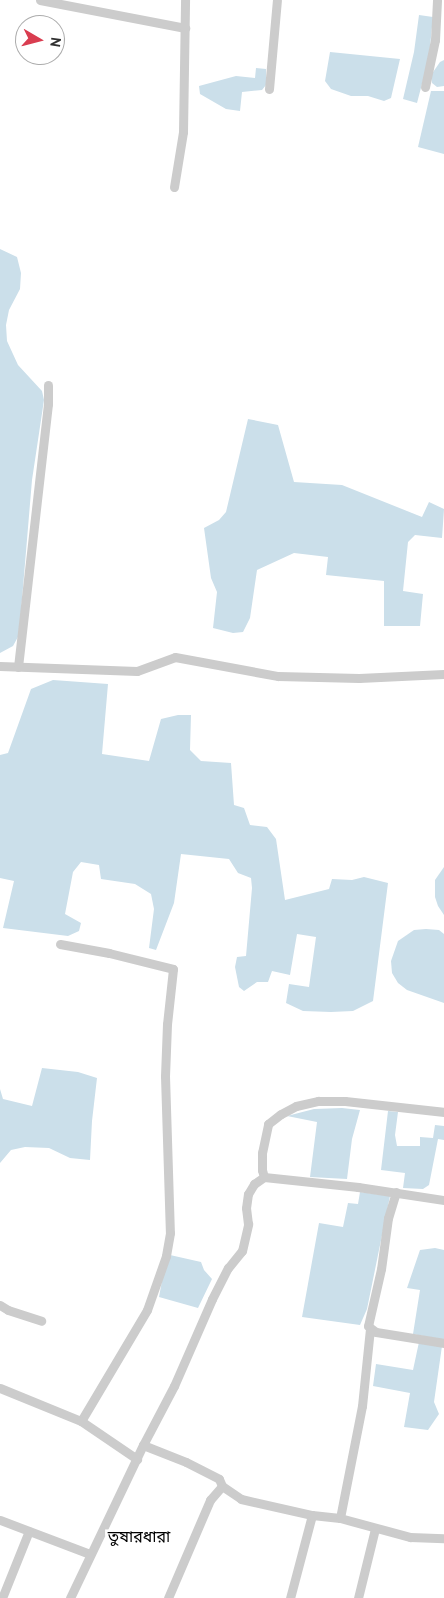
<!DOCTYPE html>
<meta charset="utf-8">
<style>
body{margin:0}
#map{position:relative;width:444px;height:1598px;overflow:hidden;background:#fff;font-family:Overpass,"Noto Sans Bengali",sans-serif}
div>[style]{position:absolute}
.water>*{inset:0;background:#cbdfea}
.street>*{height:9px;margin:-4.5px;padding:0 4.5px;transform-origin:4.5px;border-radius:4.5px;background:#ccc}
span{translate:-50% -50%;white-space:nowrap;text-align:center;line-height:1.15;-webkit-text-stroke:5px #fff;paint-order:stroke}
.quarter-label{font-size:16px;color:#000}
.north{position:absolute;left:15px;top:15px;width:50px;height:50px;box-sizing:border-box;background:#fff;border:1px solid #acacac;border-radius:50%;rotate:98deg;font-size:14px;font-weight:700;line-height:20px;text-align:center;color:#2f2f2f}
.north::after{content:'';display:block;margin:auto;width:18px;height:22px;background:#d93d50;clip-path:polygon(50% 0,100% 100%,50% 72%,0 100%)}
</style>
<div id="map">
<div class="water">
<i style="clip-path:polygon(419px 15px,433px 17px,429px 57px,417px 103px,403px 99px,414px 52px)"></i>
<i style="clip-path:polygon(330px 52px,400px 59px,391px 98px,384px 101px,368px 96px,351px 96px,331px 89px,325px 81px)"></i>
<i style="clip-path:polygon(444px 60px,444px 86px,437px 87px,432px 83px,431px 75px,440px 62px)"></i>
<i style="clip-path:polygon(256px 68px,266px 69px,266px 85px,262px 90px,242px 92px,240px 111px,226px 109px,200px 94px,199px 86px,236px 76px,255px 78px)"></i>
<i style="clip-path:polygon(431px 91px,444px 91px,444px 154px,418px 147px)"></i>
<i style="clip-path:polygon(0 249px,17px 257px,21px 273px,20px 289px,9px 310px,6px 325px,7px 341px,18px 365px,42px 391px,44px 400px,32px 480px,19px 635px,13px 646px,0 653px)"></i>
<i style="clip-path:polygon(248px 419px,278px 425px,294px 482px,342px 485px,422px 517px,429px 502px,444px 509px,442px 538px,415px 535px,408px 542px,403px 591px,423px 594px,420px 626px,384px 626px,384px 581px,326px 575px,328px 557px,294px 553px,257px 570px,250px 618px,243px 632px,233px 633px,213px 628px,217px 592px,211px 578px,204px 528px,219px 520px,226px 512px)"></i>
<i style="clip-path:polygon(53px 680px,108px 684px,102px 754px,149px 761px,161px 719px,178px 715px,191px 715px,190px 750px,201px 761px,231px 763px,234px 805px,244px 808px,250px 825px,267px 827px,276px 839px,285px 900px,329px 889px,332px 879px,352px 880px,364px 877px,388px 883px,373px 1001px,353px 1011px,331px 1012px,303px 1011px,286px 1003px,289px 984px,309px 987px,316px 937px,297px 934px,290px 975px,272px 971px,268px 982px,257px 982px,244px 991px,239px 987px,235px 967px,237px 957px,246px 956px,252px 888px,251px 878px,238px 873px,229px 859px,181px 854px,174px 903px,156px 950px,149px 948px,154px 909px,151px 894px,135px 884px,101px 879px,99px 865px,81px 862px,73px 872px,65px 914px,81px 923px,79px 931px,68px 936px,3px 928px,14px 881px,0 878px,0 755px,8px 753px,31px 689px)"></i>
<i style="clip-path:polygon(444px 867px,444px 915px,438px 906px,435px 897px,435px 880px)"></i>
<i style="clip-path:polygon(426px 929px,439px 930px,444px 934px,444px 1003px,407px 990px,398px 983px,392px 973px,391px 961px,398px 941px,414px 930px)"></i>
<i style="clip-path:polygon(42px 1068px,78px 1072px,97px 1078px,92px 1121px,90px 1160px,70px 1158px,49px 1148px,25px 1147px,11px 1150px,0 1163px,0 1089px,3px 1099px,32px 1106px)"></i>
<i style="clip-path:polygon(342px 1108px,360px 1110px,352px 1139px,347px 1179px,310px 1177px,317px 1122px,287px 1116px,314px 1109px)"></i>
<i style="clip-path:polygon(388px 1111px,398px 1112px,395px 1135px,397px 1146px,420px 1146px,420px 1137px,433px 1138px,435px 1125px,444px 1126px,444px 1140px,438px 1139px,429px 1185px,423px 1189px,403px 1188px,405px 1173px,381px 1170px)"></i>
<i style="clip-path:polygon(360px 1192px,390px 1196px,367px 1309px,360px 1325px,302px 1317px,319px 1223px,343px 1227px,348px 1203px,358px 1204px)"></i>
<i style="clip-path:polygon(435px 1248px,444px 1250px,444px 1340px,413px 1334px,420px 1290px,407px 1288px,420px 1250px)"></i>
<i style="clip-path:polygon(170px 1255px,201px 1262px,204px 1270px,212px 1279px,198px 1308px,159px 1297px,164px 1270px)"></i>
<i style="clip-path:polygon(419px 1342px,442px 1346px,434px 1402px,439px 1414px,428px 1430px,404px 1427px,410px 1393px,373px 1386px,376px 1364px,413px 1370px)"></i>
</div>
<div class="street">
<i style="left:40px;top:0;width:148px;rotate:10.9deg"></i>
<i style="left:425px;top:87px;width:48px;rotate:-78deg"></i>
<i style="left:435px;top:40px;width:40px;rotate:-87.1deg"></i>
<i style="left:269px;top:89px;width:89px;rotate:-84.9deg"></i>
<i style="left:174px;top:187px;width:56px;rotate:-80.7deg"></i>
<i style="left:183px;top:132px;width:132px;rotate:-89.1deg"></i>
<i style="left:0;top:666px;width:137px;rotate:2.1deg"></i>
<i style="left:137px;top:671px;width:40px;rotate:-20.2deg"></i>
<i style="left:175px;top:657px;width:105px;rotate:10.5deg"></i>
<i style="left:278px;top:676px;width:81px;rotate:1.4deg"></i>
<i style="left:359px;top:678px;width:85px;rotate:-2.7deg"></i>
<i style="left:18px;top:667px;width:265px;rotate:-83.5deg"></i>
<i style="left:48px;top:404px;width:19px;rotate:-90deg"></i>
<i style="left:60px;top:944px;width:50px;rotate:10.4deg"></i>
<i style="left:109px;top:953px;width:66px;rotate:14deg"></i>
<i style="left:173px;top:969px;width:55px;rotate:96.2deg"></i>
<i style="left:167px;top:1024px;width:52px;rotate:92.2deg"></i>
<i style="left:165px;top:1076px;width:157px;rotate:88.2deg"></i>
<i style="left:170px;top:1233px;width:23px;rotate:100deg"></i>
<i style="left:166px;top:1256px;width:57px;rotate:109.4deg"></i>
<i style="left:147px;top:1310px;width:129px;rotate:120.7deg"></i>
<i style="left:264px;top:1177px;width:7px;rotate:-106deg"></i>
<i style="left:262px;top:1170px;width:17px;rotate:-90deg"></i>
<i style="left:262px;top:1153px;width:30px;rotate:-78deg"></i>
<i style="left:268px;top:1124px;width:16px;rotate:-38deg"></i>
<i style="left:281px;top:1114px;width:17px;rotate:-28deg"></i>
<i style="left:296px;top:1106px;width:23px;rotate:-13deg"></i>
<i style="left:318px;top:1101px;width:27px"></i>
<i style="left:345px;top:1101px;width:100px;rotate:6.3deg"></i>
<i style="left:396px;top:1192px;width:27px;rotate:107deg"></i>
<i style="left:388px;top:1218px;width:51px;rotate:97.8deg"></i>
<i style="left:381px;top:1269px;width:58px;rotate:102.8deg"></i>
<i style="left:368px;top:1326px;width:10px;rotate:37deg"></i>
<i style="left:376px;top:1332px;width:69px;rotate:9.2deg"></i>
<i style="left:0;top:1305px;width:9px;rotate:32deg"></i>
<i style="left:8px;top:1310px;width:35px;rotate:18deg"></i>
<i style="left:0;top:1388px;width:87px;rotate:22.2deg"></i>
<i style="left:81px;top:1421px;width:68px;rotate:34.2deg"></i>
<i style="left:143px;top:1445px;width:46px;rotate:21.6deg"></i>
<i style="left:186px;top:1462px;width:37px;rotate:27deg"></i>
<i style="left:219px;top:1479px;width:8px;rotate:67deg"></i>
<i style="left:222px;top:1486px;width:23px;rotate:34deg"></i>
<i style="left:241px;top:1499px;width:73px;rotate:12.7deg"></i>
<i style="left:312px;top:1515px;width:86px;rotate:104.8deg"></i>
<i style="left:312px;top:1515px;width:28px;rotate:6deg"></i>
<i style="left:340px;top:1518px;width:73px;rotate:15.2deg"></i>
<i style="left:410px;top:1537px;width:34px;rotate:2deg"></i>
<i style="left:340px;top:1518px;width:114px;rotate:-78.9deg"></i>
<i style="left:362px;top:1406px;width:77px;rotate:-84.1deg"></i>
<i style="left:0;top:1520px;width:96px;rotate:20.7deg"></i>
<i style="left:2px;top:1598px;width:72px;rotate:-68.1deg"></i>
<i style="left:70px;top:1598px;width:170px;rotate:-64.5deg"></i>
<i style="left:143px;top:1445px;width:67px;rotate:-62.3deg"></i>
<i style="left:174px;top:1386px;width:95px;rotate:-66.4deg"></i>
<i style="left:212px;top:1299px;width:35px;rotate:-63deg"></i>
<i style="left:228px;top:1268px;width:22px;rotate:-51deg"></i>
<i style="left:242px;top:1251px;width:28px;rotate:-77deg"></i>
<i style="left:248px;top:1224px;width:16px;rotate:-97deg"></i>
<i style="left:246px;top:1208px;width:14px;rotate:-82deg"></i>
<i style="left:248px;top:1194px;width:12px;rotate:-59deg"></i>
<i style="left:254px;top:1184px;width:12px;rotate:-35deg"></i>
<i style="left:264px;top:1177px;width:95px;rotate:6.1deg"></i>
<i style="left:358px;top:1187px;width:87px;rotate:8.6deg"></i>
<i style="left:168px;top:1598px;width:107px;rotate:-66.8deg"></i>
<i style="left:210px;top:1500px;width:18px;rotate:-49deg"></i>
<i style="left:358px;top:1598px;width:71px;rotate:-76.2deg"></i>
</div>
<div class="quarter-label">
<span style="left:139px;top:1538px">তুষারধারা</span>
</div>
<div class="north">N</div>
</div>
